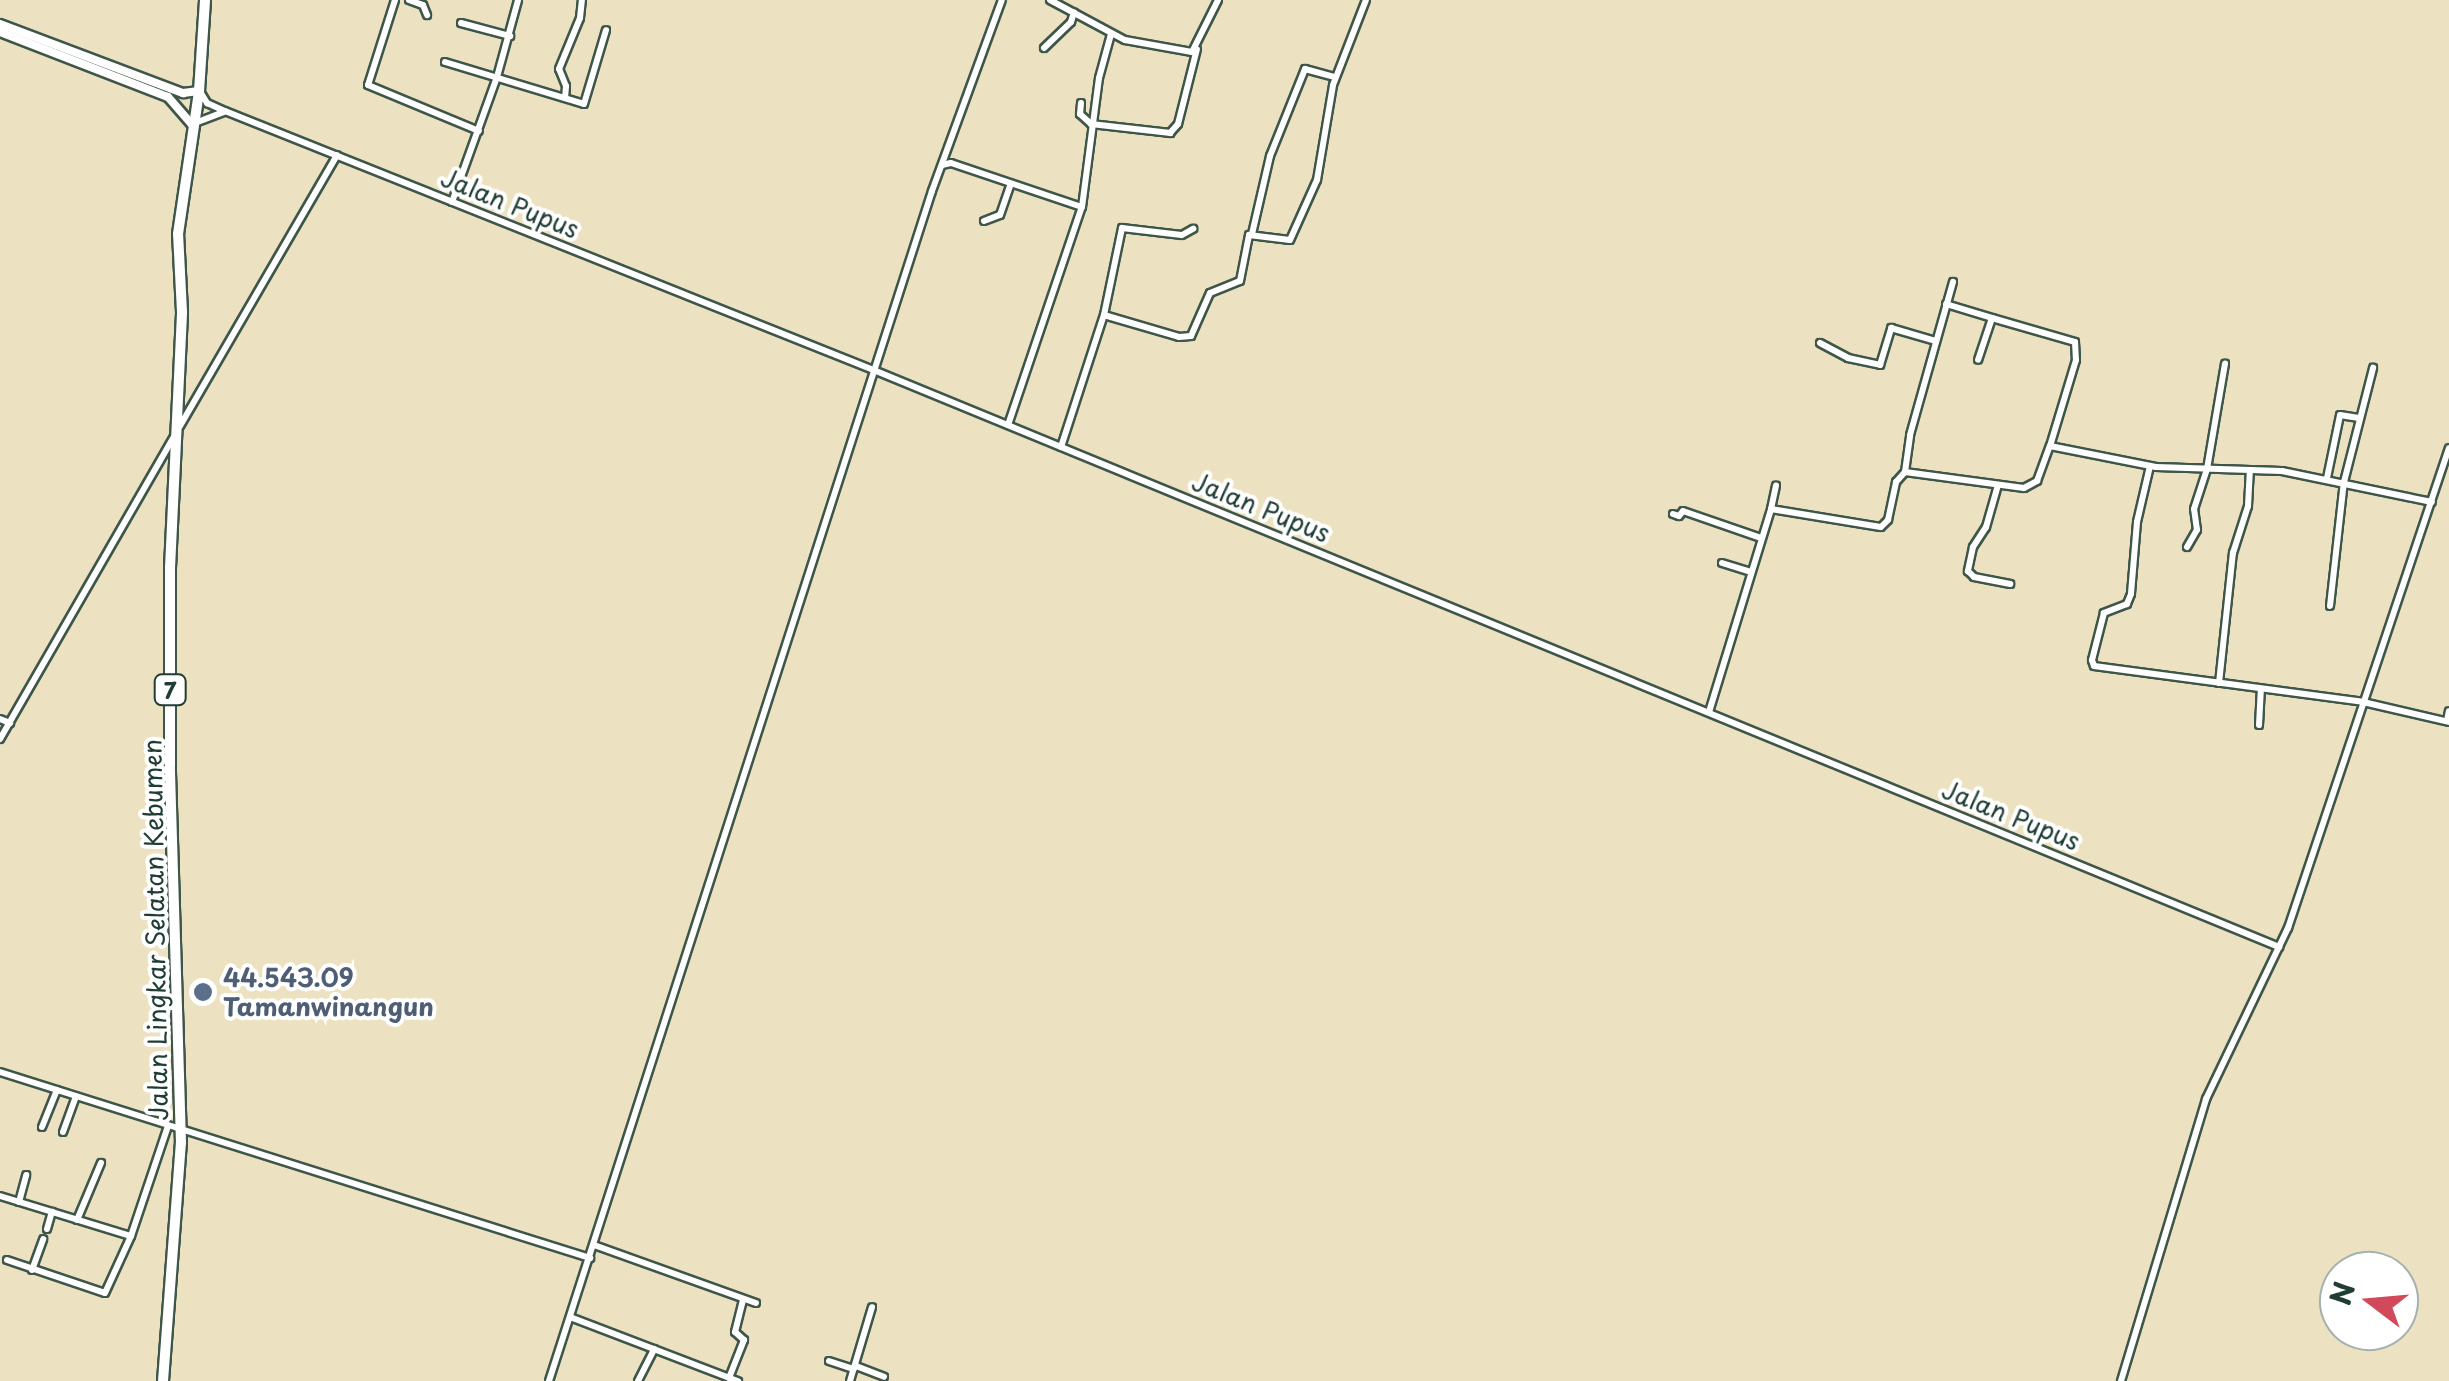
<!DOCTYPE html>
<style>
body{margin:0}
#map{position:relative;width:2449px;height:1381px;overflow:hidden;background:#ece2c1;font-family:"Playpen Sans",sans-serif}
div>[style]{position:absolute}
.roads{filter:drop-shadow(2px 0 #3e5649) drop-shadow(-2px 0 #3e5649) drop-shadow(0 2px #3e5649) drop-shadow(0 -2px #3e5649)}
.minor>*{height:6px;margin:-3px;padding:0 3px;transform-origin:3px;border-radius:3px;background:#fff}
.tertiary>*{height:8px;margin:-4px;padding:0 4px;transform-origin:4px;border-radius:4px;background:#fff}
.trunk>*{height:10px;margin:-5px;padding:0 5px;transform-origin:5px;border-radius:5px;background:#fff}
.dots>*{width:28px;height:28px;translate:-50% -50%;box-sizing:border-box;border:5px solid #fff;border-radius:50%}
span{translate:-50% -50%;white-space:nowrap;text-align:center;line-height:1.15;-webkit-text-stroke:8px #fff;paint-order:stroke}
.shield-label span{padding:2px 8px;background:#fff;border:2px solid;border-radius:8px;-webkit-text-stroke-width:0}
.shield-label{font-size:22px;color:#1f3d34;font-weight:700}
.street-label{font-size:25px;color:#1f3d34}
.service-label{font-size:25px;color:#4e5e75;font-weight:700}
.left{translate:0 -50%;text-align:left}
.north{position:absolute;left:2319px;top:1251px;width:100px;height:100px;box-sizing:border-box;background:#fff;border:2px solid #a5b1ae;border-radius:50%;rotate:286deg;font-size:28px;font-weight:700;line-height:40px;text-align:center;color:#1f3d34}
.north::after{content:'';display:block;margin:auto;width:35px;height:45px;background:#d1495b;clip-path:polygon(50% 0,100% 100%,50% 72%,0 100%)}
</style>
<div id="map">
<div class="roads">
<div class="minor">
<i style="left:395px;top:0;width:89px;rotate:107.6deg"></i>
<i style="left:368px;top:85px;width:120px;rotate:22.5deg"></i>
<i style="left:409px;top:0;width:15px;rotate:20deg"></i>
<i style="left:423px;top:5px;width:11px;rotate:68deg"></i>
<i style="left:1050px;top:0;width:85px;rotate:28.1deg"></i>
<i style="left:1125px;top:40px;width:68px;rotate:10.2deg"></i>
<i style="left:1192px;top:52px;width:58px;rotate:-63.4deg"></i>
<i style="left:461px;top:23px;width:51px;rotate:14.9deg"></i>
<i style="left:1044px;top:48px;width:37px;rotate:-44deg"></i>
<i style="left:1071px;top:22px;width:10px;rotate:-73deg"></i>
<i style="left:445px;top:62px;width:145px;rotate:16.8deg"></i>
<i style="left:584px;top:104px;width:77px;rotate:-73.4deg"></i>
<i style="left:201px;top:93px;width:12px;rotate:59deg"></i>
<i style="left:207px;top:103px;width:20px;rotate:24deg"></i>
<i style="left:225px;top:111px;width:701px;rotate:21.77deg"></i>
<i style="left:876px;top:371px;width:1517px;rotate:22.32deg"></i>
<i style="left:565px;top:98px;width:12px;rotate:-85deg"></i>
<i style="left:566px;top:86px;width:18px;rotate:-112deg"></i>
<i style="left:559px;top:69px;width:55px;rotate:-67.6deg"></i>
<i style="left:580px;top:18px;width:18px;rotate:-84deg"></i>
<i style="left:1081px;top:103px;width:11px;rotate:95deg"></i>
<i style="left:1080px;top:114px;width:15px;rotate:42deg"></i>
<i style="left:1091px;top:124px;width:80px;rotate:6.5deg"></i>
<i style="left:1170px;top:133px;width:12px;rotate:-48deg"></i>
<i style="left:1178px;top:124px;width:77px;rotate:-75.8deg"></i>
<i style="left:195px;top:123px;width:31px;rotate:-21deg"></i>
<i style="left:942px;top:165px;width:9px;rotate:-13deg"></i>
<i style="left:951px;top:163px;width:138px;rotate:18.6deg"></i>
<i style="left:452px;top:202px;width:133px;rotate:-70.2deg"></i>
<i style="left:497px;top:77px;width:80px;rotate:-74.7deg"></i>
<i style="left:984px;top:221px;width:17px;rotate:-21deg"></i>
<i style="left:1000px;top:215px;width:31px;rotate:-71deg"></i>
<i style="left:1252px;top:234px;width:80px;rotate:-77deg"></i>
<i style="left:1270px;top:156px;width:94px;rotate:-68.1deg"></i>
<i style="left:1305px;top:69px;width:31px;rotate:15deg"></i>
<i style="left:1946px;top:304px;width:48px;rotate:16.9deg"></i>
<i style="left:1992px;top:318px;width:44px;rotate:108.4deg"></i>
<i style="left:1104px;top:315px;width:78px;rotate:16.3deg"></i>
<i style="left:1179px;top:337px;width:12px;rotate:-5deg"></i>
<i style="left:1191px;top:336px;width:47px;rotate:-66.2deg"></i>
<i style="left:1210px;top:293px;width:32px;rotate:-22deg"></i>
<i style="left:1240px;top:281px;width:47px;rotate:-78.9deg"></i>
<i style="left:1249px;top:235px;width:41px;rotate:7deg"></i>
<i style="left:1290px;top:240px;width:66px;rotate:-65.8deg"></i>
<i style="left:1317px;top:180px;width:96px;rotate:-80.4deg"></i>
<i style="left:1333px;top:85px;width:91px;rotate:-68.8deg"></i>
<i style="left:1992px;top:318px;width:86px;rotate:16.1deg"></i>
<i style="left:2075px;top:342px;width:18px;rotate:87deg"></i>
<i style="left:2076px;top:360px;width:90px;rotate:106.8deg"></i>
<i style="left:1820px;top:343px;width:32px;rotate:28deg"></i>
<i style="left:1848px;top:358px;width:33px;rotate:12deg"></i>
<i style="left:1880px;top:365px;width:39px;rotate:-73deg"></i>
<i style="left:1891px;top:328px;width:47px;rotate:16.1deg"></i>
<i style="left:1008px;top:425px;width:230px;rotate:-71.3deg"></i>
<i style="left:1082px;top:207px;width:130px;rotate:-82.5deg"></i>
<i style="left:1099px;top:78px;width:46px;rotate:-74.7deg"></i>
<i style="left:180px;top:426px;width:313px;rotate:-59.9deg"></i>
<i style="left:1061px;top:447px;width:139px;rotate:-72deg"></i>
<i style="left:1104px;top:315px;width:89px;rotate:-78.3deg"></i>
<i style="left:1122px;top:228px;width:60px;rotate:6.7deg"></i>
<i style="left:1182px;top:235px;width:13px;rotate:-29deg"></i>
<i style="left:2150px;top:466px;width:57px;rotate:103.1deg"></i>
<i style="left:2137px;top:522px;width:72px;rotate:94.8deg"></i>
<i style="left:2131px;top:594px;width:11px;rotate:112deg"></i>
<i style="left:2127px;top:604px;width:25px;rotate:159deg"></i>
<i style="left:2104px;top:613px;width:49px;rotate:104.3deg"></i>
<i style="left:2092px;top:660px;width:6px;rotate:72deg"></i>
<i style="left:2094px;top:666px;width:271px;rotate:7.6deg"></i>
<i style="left:2363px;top:702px;width:88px;rotate:13.1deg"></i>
<i style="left:1905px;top:472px;width:37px;rotate:-82deg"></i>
<i style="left:1910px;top:435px;width:159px;rotate:-74.3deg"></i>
<i style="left:2327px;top:478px;width:64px;rotate:-78.3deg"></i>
<i style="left:2340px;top:415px;width:19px;rotate:9deg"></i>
<i style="left:1998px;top:485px;width:44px;rotate:105.9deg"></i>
<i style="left:1986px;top:527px;width:24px;rotate:123deg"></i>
<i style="left:1973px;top:547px;width:25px;rotate:102deg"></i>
<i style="left:1968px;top:571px;width:8px;rotate:45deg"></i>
<i style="left:1974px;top:577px;width:37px;rotate:11deg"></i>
<i style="left:1771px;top:509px;width:24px;rotate:-78deg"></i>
<i style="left:1673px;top:514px;width:6px;rotate:18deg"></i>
<i style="left:1679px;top:516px;width:6px;rotate:-51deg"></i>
<i style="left:1683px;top:511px;width:83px;rotate:19.1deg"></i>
<i style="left:2187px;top:547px;width:20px;rotate:-60deg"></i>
<i style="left:2197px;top:530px;width:21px;rotate:-98deg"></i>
<i style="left:2194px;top:509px;width:42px;rotate:-72deg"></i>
<i style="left:2207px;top:469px;width:107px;rotate:-80.3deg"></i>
<i style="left:1722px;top:563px;width:30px;rotate:17deg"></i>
<i style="left:2330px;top:606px;width:125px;rotate:-83.6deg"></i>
<i style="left:2344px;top:482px;width:118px;rotate:-75.7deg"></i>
<i style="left:2219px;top:683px;width:131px;rotate:-83.9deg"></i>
<i style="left:2233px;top:553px;width:49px;rotate:-72.3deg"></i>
<i style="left:2248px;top:506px;width:36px;rotate:-87deg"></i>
<i style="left:1709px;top:712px;width:212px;rotate:-73deg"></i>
<i style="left:1771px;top:509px;width:111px;rotate:9.3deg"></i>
<i style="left:1881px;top:527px;width:10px;rotate:-45deg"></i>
<i style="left:1888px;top:520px;width:39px;rotate:-78deg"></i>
<i style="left:1896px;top:482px;width:13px;rotate:-48deg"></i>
<i style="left:1905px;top:472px;width:120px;rotate:7.7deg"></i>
<i style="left:2024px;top:488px;width:15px;rotate:-28deg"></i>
<i style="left:2037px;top:481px;width:37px;rotate:-70deg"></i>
<i style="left:2050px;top:446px;width:108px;rotate:11.2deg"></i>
<i style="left:2156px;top:467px;width:126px;rotate:1.8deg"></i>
<i style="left:2282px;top:471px;width:153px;rotate:11.7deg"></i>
<i style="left:0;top:719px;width:11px;rotate:22deg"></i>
<i style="left:2447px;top:721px;width:10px;rotate:-79deg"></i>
<i style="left:2259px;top:725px;width:34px;rotate:-87deg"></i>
<i style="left:0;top:739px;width:349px;rotate:-60.1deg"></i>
<i style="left:0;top:1072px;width:619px;rotate:17.5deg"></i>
<i style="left:42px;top:1127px;width:40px;rotate:-68deg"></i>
<i style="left:63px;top:1132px;width:38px;rotate:-70deg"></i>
<i style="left:0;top:1196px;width:137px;rotate:17deg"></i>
<i style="left:19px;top:1202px;width:28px;rotate:-75deg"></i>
<i style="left:77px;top:1220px;width:62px;rotate:-67.2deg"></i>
<i style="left:47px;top:1229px;width:18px;rotate:-74deg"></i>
<i style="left:594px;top:1245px;width:172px;rotate:19.7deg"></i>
<i style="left:7px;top:1260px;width:103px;rotate:18.6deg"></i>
<i style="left:105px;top:1293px;width:63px;rotate:-65.5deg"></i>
<i style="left:131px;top:1236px;width:116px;rotate:-71.4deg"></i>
<i style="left:32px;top:1270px;width:33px;rotate:-70deg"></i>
<i style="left:570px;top:1317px;width:180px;rotate:20.9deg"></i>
<i style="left:829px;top:1361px;width:26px;rotate:18deg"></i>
<i style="left:856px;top:1366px;width:30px;rotate:21deg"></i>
<i style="left:729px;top:1378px;width:41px;rotate:-68.5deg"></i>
<i style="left:744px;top:1340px;width:12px;rotate:-138deg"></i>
<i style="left:735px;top:1332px;width:34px;rotate:-76deg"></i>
<i style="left:549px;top:1381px;width:1250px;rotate:-72.16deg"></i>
<i style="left:932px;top:191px;width:203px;rotate:-69.9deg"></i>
<i style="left:638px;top:1381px;width:36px;rotate:-63deg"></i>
<i style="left:850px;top:1381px;width:77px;rotate:-73.4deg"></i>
<i style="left:2121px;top:1381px;width:295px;rotate:-73.2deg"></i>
<i style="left:2206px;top:1099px;width:190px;rotate:-64.4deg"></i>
<i style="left:2288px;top:928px;width:506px;rotate:-71.46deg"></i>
</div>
<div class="tertiary">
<i style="left:0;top:24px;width:196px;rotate:20.7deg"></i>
<i style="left:183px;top:93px;width:16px;rotate:-7deg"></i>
<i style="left:0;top:32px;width:180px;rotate:21.2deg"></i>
<i style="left:168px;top:97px;width:37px;rotate:49deg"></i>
</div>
<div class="trunk">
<i style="left:163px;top:1381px;width:239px;rotate:-85.7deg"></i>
<i style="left:181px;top:1143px;width:378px;rotate:-91.7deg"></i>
<i style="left:170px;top:765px;width:197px;rotate:-90deg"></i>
<i style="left:170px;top:568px;width:256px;rotate:-87.3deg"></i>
<i style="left:182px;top:312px;width:78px;rotate:-92.9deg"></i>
<i style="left:178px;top:234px;width:145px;rotate:-81.6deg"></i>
<i style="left:199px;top:91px;width:91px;rotate:-86.2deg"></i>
</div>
</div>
<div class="dots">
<i style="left:203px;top:992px;background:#5c6f8a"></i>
</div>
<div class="shield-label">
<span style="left:170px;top:690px">7</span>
</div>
<div class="street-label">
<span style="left:510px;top:203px;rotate:22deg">Jalan Pupus</span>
<span style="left:1261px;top:507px;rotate:22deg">Jalan Pupus</span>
<span style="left:2011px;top:815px;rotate:22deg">Jalan Pupus</span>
<span style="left:155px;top:930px;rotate:-91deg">Jalan Lingkar Selatan Kebumen</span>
</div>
<div class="service-label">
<span class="left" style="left:223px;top:992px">44.543.09<br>Tamanwinangun</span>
</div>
<div class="north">N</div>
</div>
